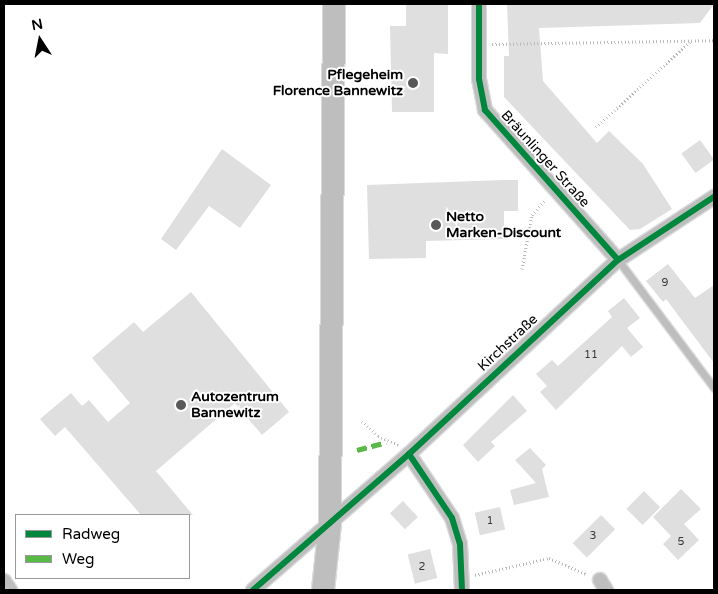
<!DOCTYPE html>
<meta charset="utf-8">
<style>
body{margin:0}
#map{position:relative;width:718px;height:594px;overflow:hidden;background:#fff;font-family:"Varela Round",sans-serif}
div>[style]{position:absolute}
.building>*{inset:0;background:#dfdfdf;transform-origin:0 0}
.path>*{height:3px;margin-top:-1.5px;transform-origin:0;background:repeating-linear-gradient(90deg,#b9b9b9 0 1px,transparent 0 3.5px)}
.roads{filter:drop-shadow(1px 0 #dbdbdb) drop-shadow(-1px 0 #dbdbdb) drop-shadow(0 1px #dbdbdb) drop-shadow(0 -1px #dbdbdb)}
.lane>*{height:7px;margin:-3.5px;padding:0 3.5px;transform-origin:3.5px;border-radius:3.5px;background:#bebebe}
.street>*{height:14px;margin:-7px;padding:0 7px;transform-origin:7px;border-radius:7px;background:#bebebe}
.primary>*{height:22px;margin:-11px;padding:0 11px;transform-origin:11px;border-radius:11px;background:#bebebe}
.quiet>*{height:5px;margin-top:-2.5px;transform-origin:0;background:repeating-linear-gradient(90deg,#58b947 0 10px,transparent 0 15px)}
.cycleway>*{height:6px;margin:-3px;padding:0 3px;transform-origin:3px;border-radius:3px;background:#00873e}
.dots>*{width:14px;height:14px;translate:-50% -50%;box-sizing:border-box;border:2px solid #fff;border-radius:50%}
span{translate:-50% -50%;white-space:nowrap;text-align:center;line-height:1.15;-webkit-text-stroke:4px #fff;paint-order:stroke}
.number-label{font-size:11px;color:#383838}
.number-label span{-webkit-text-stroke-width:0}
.poi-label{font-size:14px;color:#000;font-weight:700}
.right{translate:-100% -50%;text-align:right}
.left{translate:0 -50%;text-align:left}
.street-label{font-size:14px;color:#000}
.frame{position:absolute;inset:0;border:5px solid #000;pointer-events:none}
.legend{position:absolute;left:15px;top:514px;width:175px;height:65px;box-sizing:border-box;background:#fff;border:1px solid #999;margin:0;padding:6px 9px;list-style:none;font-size:15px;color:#000}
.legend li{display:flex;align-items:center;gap:10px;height:25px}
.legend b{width:25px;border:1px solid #999}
.north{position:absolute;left:15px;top:15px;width:50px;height:50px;-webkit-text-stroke:4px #fff;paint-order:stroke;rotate:349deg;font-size:14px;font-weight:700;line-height:20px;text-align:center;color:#000}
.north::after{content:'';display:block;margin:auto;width:18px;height:22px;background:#000;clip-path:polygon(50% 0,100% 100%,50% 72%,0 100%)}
</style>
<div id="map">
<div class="building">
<i style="clip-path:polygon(406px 4px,448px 4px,448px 54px,434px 53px,434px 112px,392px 112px,390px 26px,406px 26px)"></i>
<i style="clip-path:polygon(507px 4px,714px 4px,700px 23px,539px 28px,543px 81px,597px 143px,609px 131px,643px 164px,672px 209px,640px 229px,630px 230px,504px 97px,504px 56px,509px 56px)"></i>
<i style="left:700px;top:140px;width:24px;height:23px;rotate:54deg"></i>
<i style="clip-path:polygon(222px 149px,271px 185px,240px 228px,209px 206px,176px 250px,161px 239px)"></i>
<i style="clip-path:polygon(503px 180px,518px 180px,518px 211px,504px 211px,504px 239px,426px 241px,426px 258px,369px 259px,367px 185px)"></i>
<i style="clip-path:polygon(668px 264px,695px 298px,714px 285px,714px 363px,666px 299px,663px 302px,646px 281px)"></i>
<i style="clip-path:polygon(191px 292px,289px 412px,262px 435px,235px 403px,156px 471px,193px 515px,141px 515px,65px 427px,55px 436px,40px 419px,71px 393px,82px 406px,89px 400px,108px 422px,130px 403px,92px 358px,134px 322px,143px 332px)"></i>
<i style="clip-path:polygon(624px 298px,640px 318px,627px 328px,643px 347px,631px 357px,622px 346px,556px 410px,540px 392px,547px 386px,536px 374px,552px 360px,558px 366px,612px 317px,608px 311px)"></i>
<i style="clip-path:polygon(513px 395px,527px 411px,491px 442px,495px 446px,478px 462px,463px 445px)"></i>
<i style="clip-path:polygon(530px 448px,546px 465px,542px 469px,549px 497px,514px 505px,510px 490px,536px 483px,515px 460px)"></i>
<i style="clip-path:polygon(681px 489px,701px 509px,684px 524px,699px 540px,678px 560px,663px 544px,671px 536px,653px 517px)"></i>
<i style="left:644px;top:491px;width:23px;height:25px;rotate:45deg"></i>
<i style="left:403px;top:501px;width:22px;height:18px;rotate:47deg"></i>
<i style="left:500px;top:507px;width:23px;height:26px;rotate:77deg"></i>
<i style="left:601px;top:515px;width:20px;height:40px;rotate:45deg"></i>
<i style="left:430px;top:549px;width:30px;height:23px;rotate:76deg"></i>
</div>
<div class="path">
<i style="left:492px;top:44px;width:222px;rotate:-1deg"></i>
<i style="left:596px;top:127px;width:128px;rotate:-42.2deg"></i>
<i style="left:522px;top:269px;width:55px;rotate:-79.5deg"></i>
<i style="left:532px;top:215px;width:20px;rotate:-49deg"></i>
<i style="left:362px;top:421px;width:22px;rotate:43deg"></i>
<i style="left:378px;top:436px;width:22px;rotate:24deg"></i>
<i style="left:475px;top:575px;width:76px;rotate:-12.9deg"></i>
<i style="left:549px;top:558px;width:40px;rotate:23.4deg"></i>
</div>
<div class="roads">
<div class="lane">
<i style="left:618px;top:260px;width:160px;rotate:53.1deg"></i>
</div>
<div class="street">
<i style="left:479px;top:4px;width:75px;rotate:90deg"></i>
<i style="left:479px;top:79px;width:32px;rotate:79deg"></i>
<i style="left:485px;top:110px;width:200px;rotate:48.4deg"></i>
<i style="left:409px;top:454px;width:77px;rotate:56.1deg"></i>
<i style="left:452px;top:518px;width:27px;rotate:73deg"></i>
<i style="left:460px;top:544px;width:46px;rotate:87.5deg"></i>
<i style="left:600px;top:580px;width:12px;rotate:59deg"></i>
<i style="left:4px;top:581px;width:11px;rotate:56deg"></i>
<i style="left:253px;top:590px;width:207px;rotate:-41.1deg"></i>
<i style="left:409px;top:454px;width:285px;rotate:-42.9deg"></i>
<i style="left:618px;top:260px;width:115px;rotate:-33.3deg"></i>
</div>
<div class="primary">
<i style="left:323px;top:590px;width:67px;rotate:-84deg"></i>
<i style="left:330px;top:523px;width:519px;rotate:-89.56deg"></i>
</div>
</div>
<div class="quiet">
<i style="left:357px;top:450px;width:30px;rotate:-15deg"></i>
</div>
<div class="cycleway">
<i style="left:479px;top:4px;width:75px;rotate:90deg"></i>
<i style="left:479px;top:79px;width:32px;rotate:79deg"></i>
<i style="left:485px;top:110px;width:200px;rotate:48.4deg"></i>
<i style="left:409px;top:454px;width:77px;rotate:56.1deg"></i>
<i style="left:452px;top:518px;width:27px;rotate:73deg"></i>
<i style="left:460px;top:544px;width:46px;rotate:87.5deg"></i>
<i style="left:253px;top:590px;width:207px;rotate:-41.1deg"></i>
<i style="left:409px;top:454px;width:285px;rotate:-42.9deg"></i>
<i style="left:618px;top:260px;width:115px;rotate:-33.3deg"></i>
</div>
<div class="dots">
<i style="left:413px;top:83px;background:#595959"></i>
<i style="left:436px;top:225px;background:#595959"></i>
<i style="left:181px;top:405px;background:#595959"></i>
</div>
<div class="number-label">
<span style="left:665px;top:283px">9</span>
<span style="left:591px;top:355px">11</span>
<span style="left:490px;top:521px">1</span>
<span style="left:593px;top:536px">3</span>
<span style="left:681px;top:542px">5</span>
<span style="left:422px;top:567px">2</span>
</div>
<div class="poi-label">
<span class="right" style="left:403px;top:83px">Pflegeheim<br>Florence Bannewitz</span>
<span class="left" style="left:446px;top:225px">Netto<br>Marken-Discount</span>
<span class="left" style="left:191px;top:405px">Autozentrum<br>Bannewitz</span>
</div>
<div class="street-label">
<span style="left:545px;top:159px;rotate:48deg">Bräunlinger Straße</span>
<span style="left:508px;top:343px;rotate:-43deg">Kirchstraße</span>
</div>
<div class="frame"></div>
<ul class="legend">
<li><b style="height:6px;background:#00873e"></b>Radweg</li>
<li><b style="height:6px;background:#58b947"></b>Weg</li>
</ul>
<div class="north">N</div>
</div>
